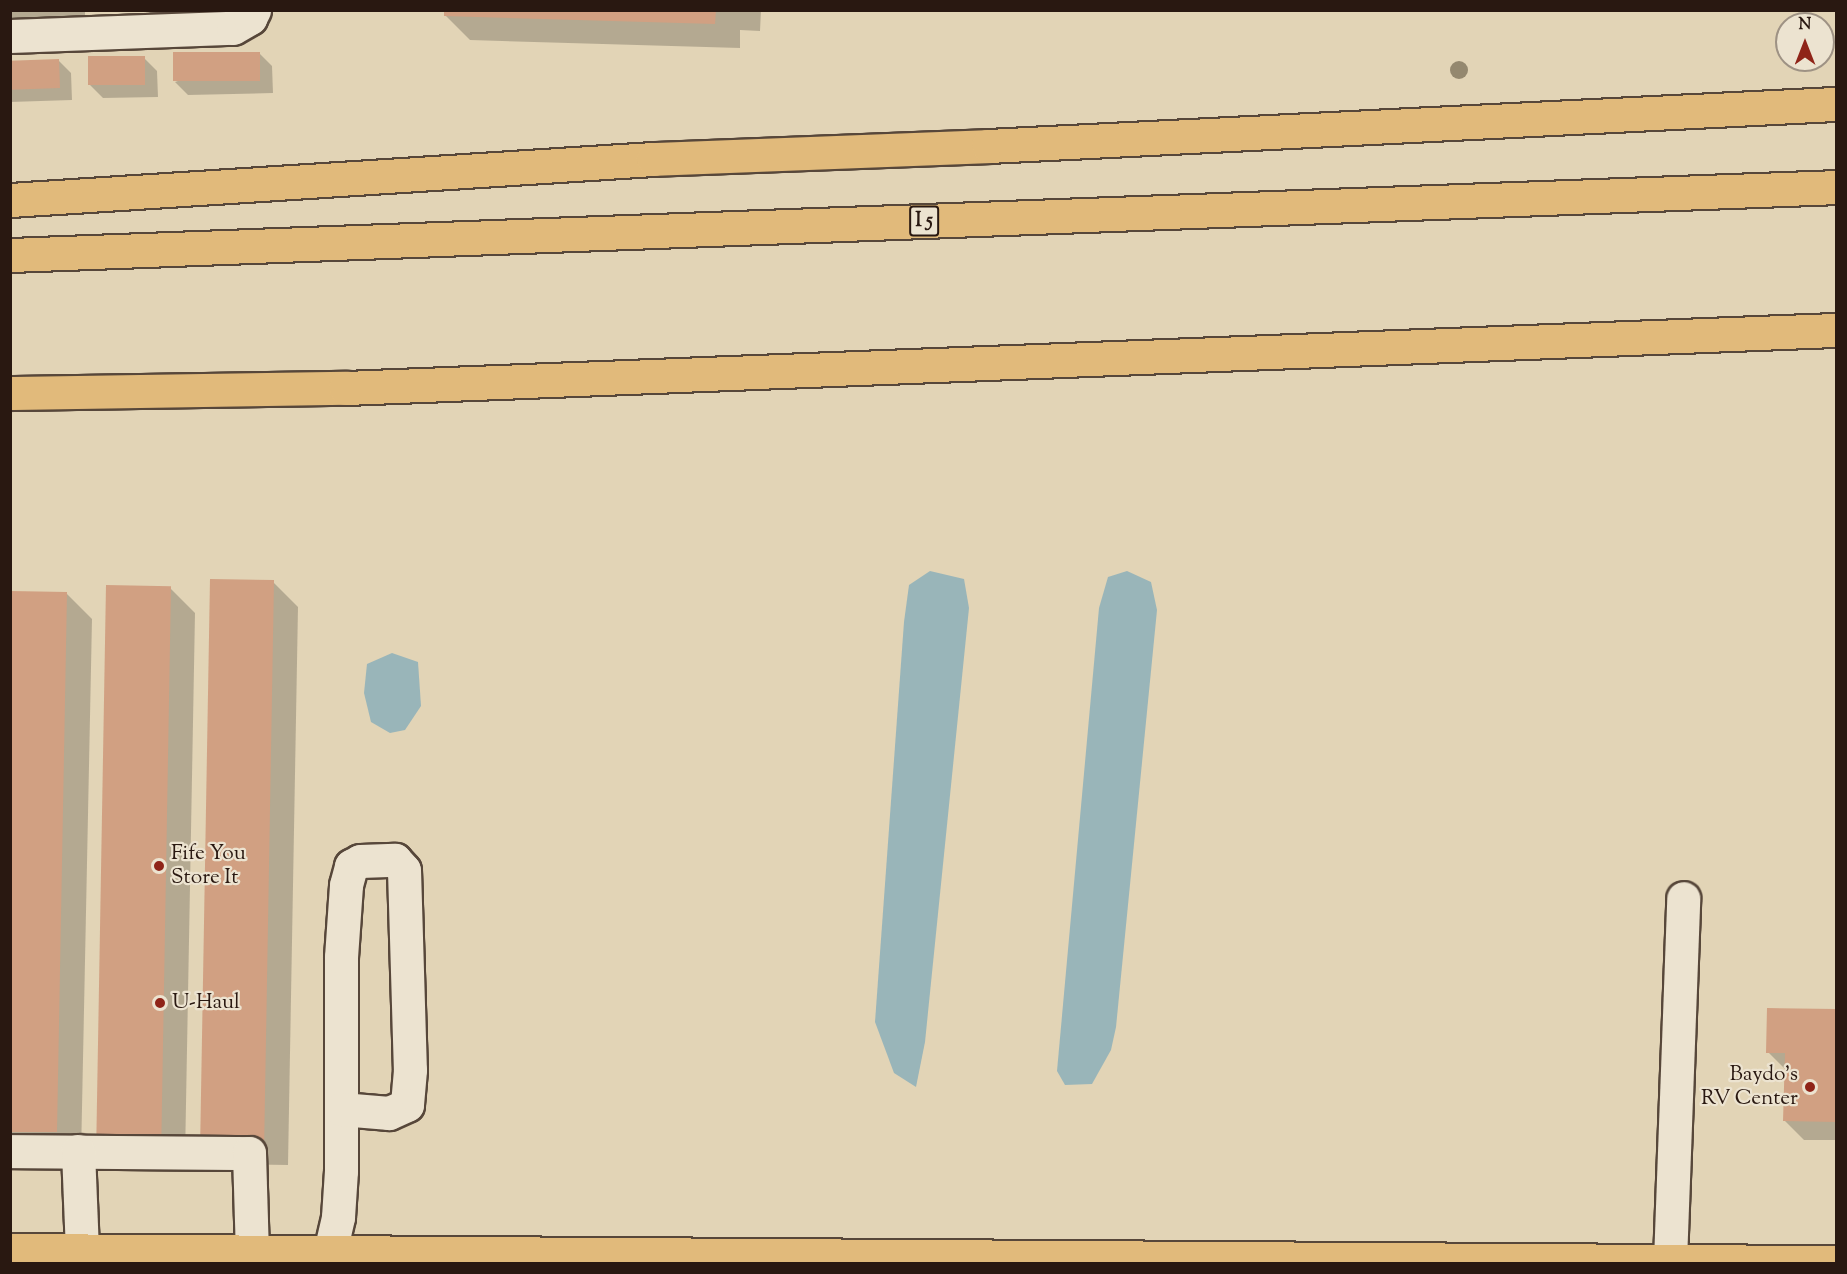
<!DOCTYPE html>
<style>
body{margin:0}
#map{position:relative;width:1847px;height:1274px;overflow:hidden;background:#e2d4b6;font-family:"Sorts Mill Goudy",serif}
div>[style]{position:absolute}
.water>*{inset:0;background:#99b5b9}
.shadow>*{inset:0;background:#0003;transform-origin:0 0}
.building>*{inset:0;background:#d1a082;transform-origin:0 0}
.roads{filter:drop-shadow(2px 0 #57473a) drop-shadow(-2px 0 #57473a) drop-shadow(0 2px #57473a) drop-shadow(0 -2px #57473a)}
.minor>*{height:33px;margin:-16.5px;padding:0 16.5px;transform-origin:16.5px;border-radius:16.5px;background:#ece3d0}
.major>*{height:33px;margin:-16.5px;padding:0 16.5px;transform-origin:16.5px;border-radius:16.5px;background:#e1ba7b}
.highway>*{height:33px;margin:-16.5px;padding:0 16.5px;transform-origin:16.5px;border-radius:16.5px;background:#e1ba7b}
.trees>*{width:18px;height:18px;margin:-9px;border-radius:50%;background:#94886f}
.dots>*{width:16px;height:16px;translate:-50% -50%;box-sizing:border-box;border:3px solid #ece3d0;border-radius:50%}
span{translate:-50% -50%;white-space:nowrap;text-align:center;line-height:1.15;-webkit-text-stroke:4.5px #ece3d0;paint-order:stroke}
.shield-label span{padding:2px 4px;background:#ece3d0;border:2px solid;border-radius:4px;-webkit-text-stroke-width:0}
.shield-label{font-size:20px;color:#291811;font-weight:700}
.poi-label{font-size:21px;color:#291811}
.left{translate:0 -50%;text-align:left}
.right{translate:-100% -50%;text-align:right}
.frame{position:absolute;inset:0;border:12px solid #291811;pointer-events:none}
.north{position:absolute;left:1775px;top:12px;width:60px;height:60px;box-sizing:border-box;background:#ece3d0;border:2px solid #9e9284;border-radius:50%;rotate:0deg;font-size:16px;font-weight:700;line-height:24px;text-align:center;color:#291811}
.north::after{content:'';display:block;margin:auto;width:21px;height:27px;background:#8f2418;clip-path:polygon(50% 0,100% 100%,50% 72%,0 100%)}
</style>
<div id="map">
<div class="water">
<i style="clip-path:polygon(930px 571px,964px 579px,969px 608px,925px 1042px,916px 1087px,894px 1073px,875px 1022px,904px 622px,909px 585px)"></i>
<i style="clip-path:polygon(1127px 571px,1151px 582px,1157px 610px,1116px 1027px,1111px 1050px,1092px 1084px,1065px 1085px,1057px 1071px,1099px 608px,1108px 577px)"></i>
<i style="clip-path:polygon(392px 653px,418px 662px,421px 706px,405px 730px,390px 733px,371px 722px,364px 693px,367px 664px)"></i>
</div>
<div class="shadow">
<i style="left:10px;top:10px;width:75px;height:15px"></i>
<i style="clip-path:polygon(147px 10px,210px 10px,211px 18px,156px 19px)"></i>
<i style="clip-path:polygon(445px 10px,761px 10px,760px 31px,740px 30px,740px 48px,470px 40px,445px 15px)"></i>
<i style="clip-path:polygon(259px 53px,272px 66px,273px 93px,188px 95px,175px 82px)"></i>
<i style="clip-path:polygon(144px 58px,157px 71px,158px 97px,103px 98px,90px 85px)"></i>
<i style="clip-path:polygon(58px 60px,71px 73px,72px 100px,10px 102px,10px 62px)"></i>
<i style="clip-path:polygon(273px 582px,298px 607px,288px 1165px,225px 1164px)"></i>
<i style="clip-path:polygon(170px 588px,195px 613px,185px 1159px,123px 1158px,98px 1133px)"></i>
<i style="clip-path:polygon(10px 592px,67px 594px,92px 619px,81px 1157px,10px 1147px)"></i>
<i style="clip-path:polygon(1769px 1009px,1836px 1011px,1836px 1140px,1804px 1140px,1784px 1120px,1786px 1070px,1768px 1052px)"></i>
</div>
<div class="building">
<i style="clip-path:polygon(444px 10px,716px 10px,715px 24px,444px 16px)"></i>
<i style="left:260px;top:52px;width:29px;height:87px;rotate:90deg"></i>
<i style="left:145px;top:56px;width:29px;height:57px;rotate:90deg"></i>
<i style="left:59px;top:59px;width:29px;height:49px;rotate:88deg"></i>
<i style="left:210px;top:579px;width:64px;height:560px;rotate:1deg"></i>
<i style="left:106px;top:585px;width:65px;height:549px;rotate:1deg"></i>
<i style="clip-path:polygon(10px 591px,67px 592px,57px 1132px,10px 1132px)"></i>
<i style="clip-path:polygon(1767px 1008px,1836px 1009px,1836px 1122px,1783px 1121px,1785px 1053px,1766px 1053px)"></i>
</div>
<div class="roads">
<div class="minor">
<i style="left:10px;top:36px;width:223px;rotate:-2.1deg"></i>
<i style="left:233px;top:28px;width:20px;rotate:-30deg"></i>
<i style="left:250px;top:18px;width:9px;rotate:-63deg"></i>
<i style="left:10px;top:1151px;width:239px;rotate:0.5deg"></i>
<i style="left:249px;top:1153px;width:100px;rotate:88.3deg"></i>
<i style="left:78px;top:1151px;width:100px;rotate:87.7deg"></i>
<i style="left:1670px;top:1261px;width:363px;rotate:-87.9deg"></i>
<i style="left:330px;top:1264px;width:12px;rotate:-90deg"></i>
<i style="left:330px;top:1252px;width:36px;rotate:-77deg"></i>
<i style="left:338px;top:1217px;width:46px;rotate:-86.3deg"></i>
<i style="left:341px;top:1171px;width:214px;rotate:-90deg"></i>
<i style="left:341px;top:957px;width:72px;rotate:-86deg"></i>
<i style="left:346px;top:885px;width:20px;rotate:-75deg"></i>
<i style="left:351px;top:866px;width:10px;rotate:-29deg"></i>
<i style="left:360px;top:861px;width:35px;rotate:-2deg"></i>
<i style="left:395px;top:860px;width:13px;rotate:48deg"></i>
<i style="left:404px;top:870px;width:200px;rotate:88.3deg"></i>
<i style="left:410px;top:1070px;width:35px;rotate:95deg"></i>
<i style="left:407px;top:1105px;width:20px;rotate:156deg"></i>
<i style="left:389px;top:1113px;width:48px;rotate:-175.2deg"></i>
</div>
<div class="major">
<i style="left:10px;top:1250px;width:1826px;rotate:0.38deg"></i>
</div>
<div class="highway">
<i style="left:10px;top:200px;width:644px;rotate:-3.65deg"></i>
<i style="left:653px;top:159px;width:335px;rotate:-2.2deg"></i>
<i style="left:988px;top:146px;width:849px;rotate:-2.84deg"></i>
<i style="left:10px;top:255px;width:1827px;rotate:-2.13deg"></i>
<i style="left:10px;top:393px;width:335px;rotate:-0.9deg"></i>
<i style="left:345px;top:388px;width:1492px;rotate:-2.23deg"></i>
</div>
</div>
<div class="trees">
<i style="left:1459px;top:70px"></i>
</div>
<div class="dots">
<i style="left:159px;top:866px;background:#8f2418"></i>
<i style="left:160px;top:1003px;background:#8f2418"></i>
<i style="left:1810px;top:1087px;background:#8f2418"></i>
</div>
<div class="shield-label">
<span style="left:924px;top:221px">I 5</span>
</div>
<div class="poi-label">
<span class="left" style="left:171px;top:866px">Fife You<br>Store It</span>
<span class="left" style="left:172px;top:1003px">U-Haul</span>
<span class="right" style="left:1798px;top:1087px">Baydo's<br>RV Center</span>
</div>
<div class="frame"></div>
<div class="north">N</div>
</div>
